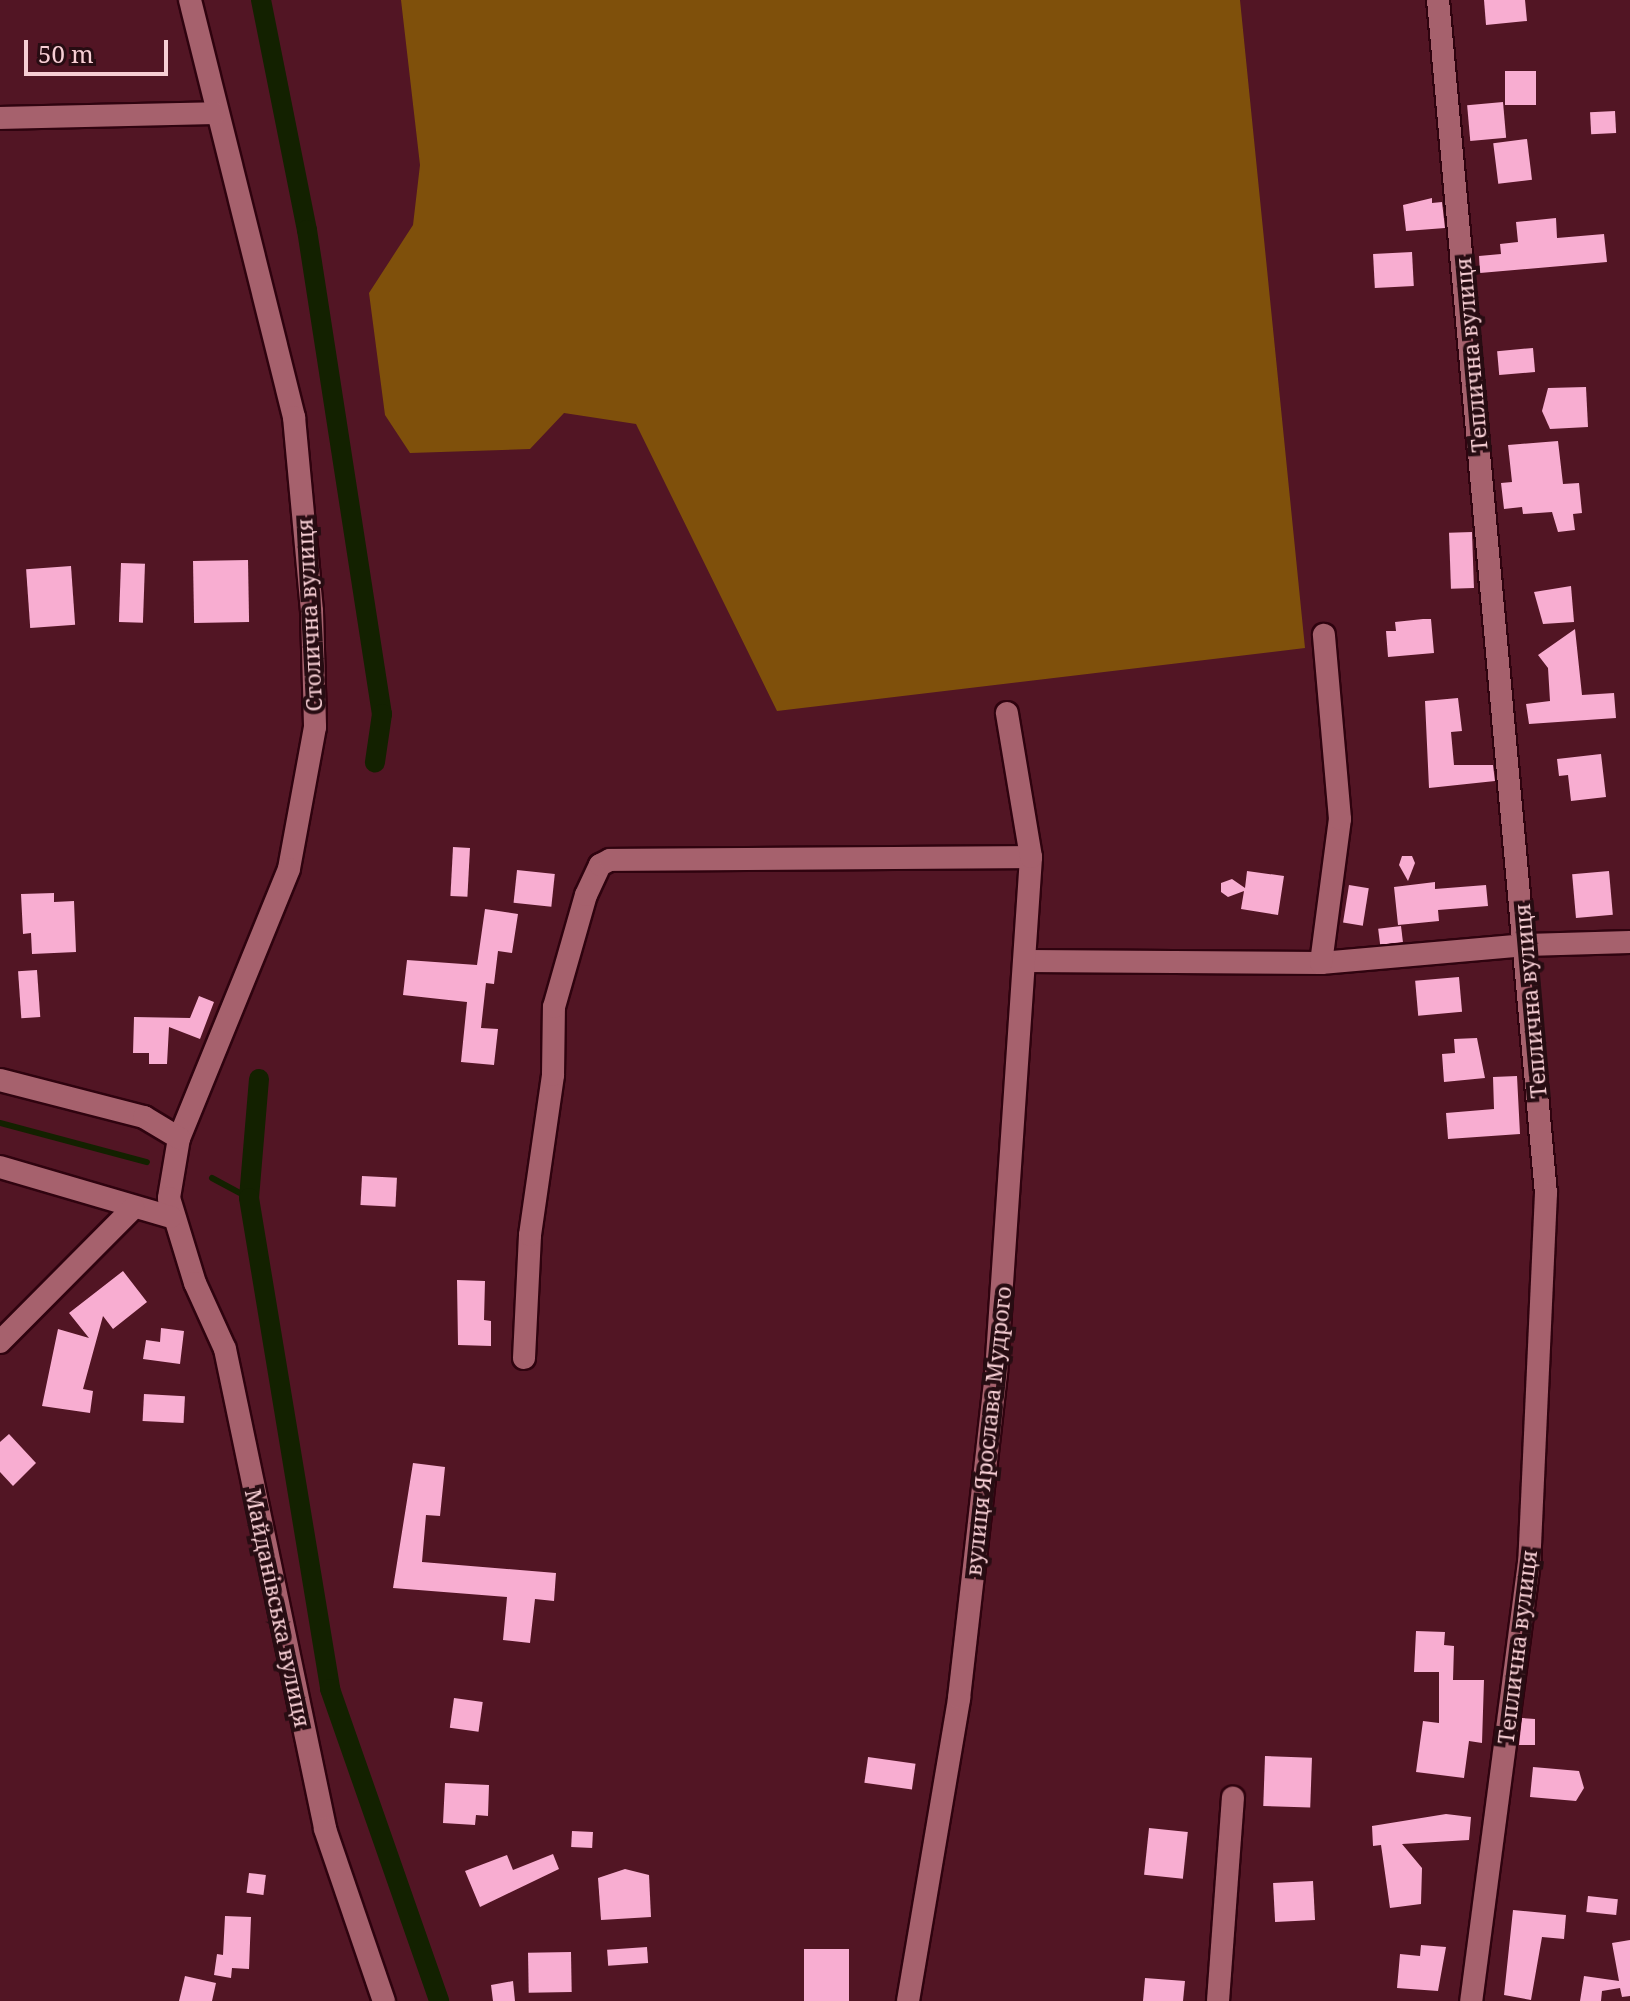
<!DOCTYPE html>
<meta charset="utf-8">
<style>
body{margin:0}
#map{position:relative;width:1630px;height:2001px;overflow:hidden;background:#521524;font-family:"Noto Serif",serif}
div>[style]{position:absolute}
.forest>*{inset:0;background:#7f500b}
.stream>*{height:6px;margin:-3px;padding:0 3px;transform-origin:3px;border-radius:3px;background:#132100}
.canal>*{height:20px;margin:-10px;padding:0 10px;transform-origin:10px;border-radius:10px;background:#132100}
.building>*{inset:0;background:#f8add1;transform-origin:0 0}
.roads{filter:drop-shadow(2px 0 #2f030f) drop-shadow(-2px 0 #2f030f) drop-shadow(0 2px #2f030f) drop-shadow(0 -2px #2f030f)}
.minor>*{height:22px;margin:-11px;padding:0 11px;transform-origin:11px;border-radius:11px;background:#a6616d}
span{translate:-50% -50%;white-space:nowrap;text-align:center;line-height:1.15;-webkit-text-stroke:8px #270c12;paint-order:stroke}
.street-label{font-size:22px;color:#f7ced4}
.scale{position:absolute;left:24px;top:40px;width:144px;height:36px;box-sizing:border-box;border:4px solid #f7ced4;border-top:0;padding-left:10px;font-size:24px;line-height:28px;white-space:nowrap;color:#f7ced4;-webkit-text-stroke:6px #270c12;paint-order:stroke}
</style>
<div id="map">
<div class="forest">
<i style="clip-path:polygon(401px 0,1240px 0,1305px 648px,777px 711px,636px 424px,564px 413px,530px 449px,410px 453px,385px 415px,369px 293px,413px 225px,420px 165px)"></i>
</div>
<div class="stream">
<i style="left:0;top:1123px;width:152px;rotate:14.9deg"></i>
<i style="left:212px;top:1178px;width:42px;rotate:28.4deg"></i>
</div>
<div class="canal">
<i style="left:261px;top:0;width:235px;rotate:78.7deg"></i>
<i style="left:307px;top:230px;width:490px;rotate:81.2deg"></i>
<i style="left:382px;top:714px;width:49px;rotate:98.3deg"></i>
<i style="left:259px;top:1079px;width:119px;rotate:94.8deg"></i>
<i style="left:249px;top:1198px;width:498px;rotate:80.6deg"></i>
<i style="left:330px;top:1689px;width:330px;rotate:70.7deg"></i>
</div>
<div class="building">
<i style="clip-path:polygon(1484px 0,1525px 0,1527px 21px,1486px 25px)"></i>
<i style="left:1505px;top:71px;width:31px;height:34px"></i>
<i style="left:1503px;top:102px;width:36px;height:36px;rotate:85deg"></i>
<i style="left:1615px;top:111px;width:22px;height:25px;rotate:87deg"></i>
<i style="left:1527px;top:139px;width:41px;height:34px;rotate:83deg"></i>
<i style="clip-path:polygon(1432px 198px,1432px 203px,1442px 202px,1445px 228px,1406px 231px,1403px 205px)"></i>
<i style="clip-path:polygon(1556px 218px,1557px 238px,1604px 234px,1607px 262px,1480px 273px,1479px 256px,1501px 254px,1500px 244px,1518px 242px,1516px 222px)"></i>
<i style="left:1412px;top:252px;width:34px;height:39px;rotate:87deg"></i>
<i style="left:1533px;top:348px;width:24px;height:36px;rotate:85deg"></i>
<i style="clip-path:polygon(1586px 387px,1588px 427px,1550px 429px,1542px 411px,1548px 388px)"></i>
<i style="clip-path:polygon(1558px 441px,1563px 484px,1579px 483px,1582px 513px,1573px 514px,1575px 530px,1558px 532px,1552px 512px,1523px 514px,1522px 507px,1504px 509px,1501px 483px,1512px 482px,1508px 445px)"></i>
<i style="left:1472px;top:532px;width:56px;height:23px;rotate:88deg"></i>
<i style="left:248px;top:560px;width:62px;height:55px;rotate:89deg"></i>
<i style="left:121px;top:563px;width:24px;height:59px;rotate:2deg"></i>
<i style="left:71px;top:566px;width:59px;height:45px;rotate:86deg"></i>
<i style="clip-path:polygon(1571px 586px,1574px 622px,1543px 624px,1534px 592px)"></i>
<i style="clip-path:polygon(1423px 619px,1431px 619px,1434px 653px,1388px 657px,1386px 631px,1396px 631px,1395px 622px)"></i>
<i style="clip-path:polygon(1575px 629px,1582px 695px,1614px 693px,1616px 718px,1529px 724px,1526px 704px,1550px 701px,1548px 668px,1538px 655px)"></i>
<i style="clip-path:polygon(1458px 698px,1462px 731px,1451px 732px,1454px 765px,1493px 765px,1495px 781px,1429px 788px,1425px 701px)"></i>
<i style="clip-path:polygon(1601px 754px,1606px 797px,1571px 801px,1568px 775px,1559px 776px,1557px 759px)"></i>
<i style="left:453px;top:847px;width:17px;height:49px;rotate:3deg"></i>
<i style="clip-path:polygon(1402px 856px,1412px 856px,1415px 863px,1408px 881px,1399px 865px)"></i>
<i style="left:517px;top:870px;width:38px;height:33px;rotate:6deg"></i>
<i style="clip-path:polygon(1247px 871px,1284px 876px,1278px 915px,1241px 909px,1244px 891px,1228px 897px,1221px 892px,1221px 883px,1232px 879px,1245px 888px)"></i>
<i style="left:1609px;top:871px;width:44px;height:37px;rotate:85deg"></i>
<i style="clip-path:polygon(1435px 882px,1435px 889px,1486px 885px,1488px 906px,1438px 910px,1439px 921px,1398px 925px,1394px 887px)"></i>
<i style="left:1349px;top:885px;width:20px;height:38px;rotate:9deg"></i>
<i style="clip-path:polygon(54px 893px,54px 902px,74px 901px,76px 952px,32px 954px,31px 933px,23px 934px,21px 894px)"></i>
<i style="clip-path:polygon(485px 909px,518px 914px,512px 953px,498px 951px,494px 984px,486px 983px,481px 1028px,498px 1029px,494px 1065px,461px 1062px,467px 1002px,403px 995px,407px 960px,477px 965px)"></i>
<i style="left:1401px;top:926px;width:16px;height:23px;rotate:83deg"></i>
<i style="left:37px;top:970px;width:47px;height:19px;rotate:86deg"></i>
<i style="left:1459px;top:977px;width:35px;height:44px;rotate:85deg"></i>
<i style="clip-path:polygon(199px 996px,214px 1002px,200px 1039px,169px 1027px,167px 1064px,149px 1064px,149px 1053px,133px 1053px,134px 1017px,190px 1018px)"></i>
<i style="clip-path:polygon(1477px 1038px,1485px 1078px,1444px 1082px,1442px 1054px,1455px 1053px,1454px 1039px)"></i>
<i style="clip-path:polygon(1517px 1076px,1520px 1134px,1448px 1139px,1446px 1113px,1494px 1109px,1493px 1077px)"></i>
<i style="left:362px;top:1176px;width:35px;height:29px;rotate:3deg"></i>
<i style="clip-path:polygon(123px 1271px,147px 1302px,113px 1329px,103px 1316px,83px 1389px,93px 1391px,90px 1413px,42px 1406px,58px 1329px,89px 1338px,69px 1313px)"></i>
<i style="clip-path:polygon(457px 1280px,485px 1281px,484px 1320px,491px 1321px,491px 1346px,458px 1345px)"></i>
<i style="clip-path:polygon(161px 1328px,184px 1331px,180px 1364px,143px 1359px,146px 1340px,160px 1342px)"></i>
<i style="left:144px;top:1394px;width:41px;height:27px;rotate:3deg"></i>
<i style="clip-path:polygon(9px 1434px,36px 1463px,13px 1486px,0 1472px,0 1442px)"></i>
<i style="clip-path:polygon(413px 1463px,445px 1467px,440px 1516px,426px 1515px,422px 1562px,556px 1573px,554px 1601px,535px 1599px,530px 1643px,503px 1640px,507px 1597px,393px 1588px)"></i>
<i style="clip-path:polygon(1416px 1631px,1445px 1632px,1444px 1645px,1454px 1646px,1453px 1680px,1484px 1680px,1482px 1743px,1469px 1741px,1464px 1778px,1416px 1772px,1423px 1721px,1439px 1723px,1439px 1672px,1414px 1672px)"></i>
<i style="left:454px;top:1698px;width:29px;height:30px;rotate:8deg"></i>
<i style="clip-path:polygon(1522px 1718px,1535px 1719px,1535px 1745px,1519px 1745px)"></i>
<i style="left:1265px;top:1756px;width:47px;height:50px;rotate:2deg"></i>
<i style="left:868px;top:1757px;width:48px;height:26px;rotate:8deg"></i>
<i style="clip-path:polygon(1533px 1767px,1579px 1771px,1584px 1788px,1576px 1801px,1530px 1797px)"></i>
<i style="clip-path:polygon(445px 1783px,489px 1785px,488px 1816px,476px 1815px,475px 1825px,443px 1823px)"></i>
<i style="clip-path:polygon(1446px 1814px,1471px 1817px,1469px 1840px,1402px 1844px,1422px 1868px,1421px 1904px,1390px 1908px,1381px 1845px,1373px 1846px,1372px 1826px)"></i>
<i style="left:1149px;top:1828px;width:39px;height:47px;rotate:6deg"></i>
<i style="left:572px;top:1831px;width:21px;height:16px;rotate:3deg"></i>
<i style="clip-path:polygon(553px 1854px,559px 1869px,480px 1907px,465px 1871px,507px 1855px,513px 1870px)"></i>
<i style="clip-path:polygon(625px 1869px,649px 1875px,651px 1917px,601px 1920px,598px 1878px)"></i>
<i style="left:249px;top:1873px;width:17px;height:20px;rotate:7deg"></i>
<i style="left:1313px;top:1881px;width:39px;height:40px;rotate:87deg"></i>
<i style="left:1588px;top:1896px;width:30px;height:16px;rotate:6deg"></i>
<i style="clip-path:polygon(1513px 1910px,1566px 1915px,1564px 1939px,1542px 1937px,1531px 2000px,1504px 1995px)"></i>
<i style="clip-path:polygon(225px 1916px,251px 1917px,249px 1969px,232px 1968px,231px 1978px,214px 1975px,217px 1954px,223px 1955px)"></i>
<i style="clip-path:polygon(1630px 1940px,1630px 1996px,1622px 1997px,1620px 1988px,1602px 1991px,1601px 2001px,1580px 2001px,1584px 1976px,1619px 1981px,1612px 1943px)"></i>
<i style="clip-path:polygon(1421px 1945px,1446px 1947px,1438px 1991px,1397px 1988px,1400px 1954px,1420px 1956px)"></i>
<i style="left:647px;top:1947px;width:16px;height:40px;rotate:86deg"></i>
<i style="left:804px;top:1949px;width:45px;height:52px"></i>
<i style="left:571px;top:1952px;width:40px;height:43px;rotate:89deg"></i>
<i style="clip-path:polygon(185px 1976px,216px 1983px,212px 2001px,179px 2001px)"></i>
<i style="clip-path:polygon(1145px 1978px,1185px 1981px,1183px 2001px,1143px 2001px)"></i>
<i style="clip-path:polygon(513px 1981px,515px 2001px,493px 2001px,491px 1985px)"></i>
</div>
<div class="roads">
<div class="minor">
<i style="left:190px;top:0;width:430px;rotate:76deg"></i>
<i style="left:294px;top:417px;width:195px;rotate:84.7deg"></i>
<i style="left:312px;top:611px;width:116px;rotate:88.5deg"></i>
<i style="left:315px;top:727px;width:144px;rotate:100.4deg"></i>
<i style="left:289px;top:869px;width:291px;rotate:112.2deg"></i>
<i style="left:179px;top:1138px;width:61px;rotate:99.5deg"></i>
<i style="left:169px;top:1198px;width:89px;rotate:73deg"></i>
<i style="left:195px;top:1283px;width:72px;rotate:65.6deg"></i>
<i style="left:225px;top:1349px;width:490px;rotate:78.2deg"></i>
<i style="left:325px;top:1829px;width:182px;rotate:71.1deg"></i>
<i style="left:1438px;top:0;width:1198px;rotate:84.83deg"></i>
<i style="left:1546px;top:1193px;width:369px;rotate:92.6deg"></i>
<i style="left:1529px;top:1562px;width:443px;rotate:97.5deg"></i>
<i style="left:0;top:118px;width:215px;rotate:-1.3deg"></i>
<i style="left:1027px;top:961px;width:294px;rotate:0.4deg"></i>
<i style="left:1321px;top:963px;width:206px;rotate:-5deg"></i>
<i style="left:1526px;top:945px;width:104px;rotate:-1.7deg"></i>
<i style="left:1321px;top:963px;width:145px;rotate:-82.5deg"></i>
<i style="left:1340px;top:819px;width:185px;rotate:-95deg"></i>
<i style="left:0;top:1080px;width:149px;rotate:14.4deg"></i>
<i style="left:144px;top:1117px;width:41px;rotate:31deg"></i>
<i style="left:0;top:1167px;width:178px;rotate:16.3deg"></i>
<i style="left:0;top:1342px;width:189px;rotate:-45.2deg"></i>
<i style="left:524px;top:1358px;width:123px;rotate:-87.2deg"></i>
<i style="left:530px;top:1235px;width:162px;rotate:-81.8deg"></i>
<i style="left:553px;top:1075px;width:68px;rotate:-89.2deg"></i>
<i style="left:554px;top:1007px;width:116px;rotate:-74.1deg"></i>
<i style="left:586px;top:895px;width:33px;rotate:-65deg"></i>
<i style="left:600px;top:865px;width:11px;rotate:-27deg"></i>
<i style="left:610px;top:860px;width:421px;rotate:-0.4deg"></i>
<i style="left:908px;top:2001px;width:307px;rotate:-80.4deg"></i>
<i style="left:959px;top:1698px;width:328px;rotate:-83.5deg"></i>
<i style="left:996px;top:1372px;width:516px;rotate:-86.11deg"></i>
<i style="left:1031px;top:857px;width:146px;rotate:-99.5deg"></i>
<i style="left:1218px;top:2001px;width:204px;rotate:-85.8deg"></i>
</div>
</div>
<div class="street-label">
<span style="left:1471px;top:355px;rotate:-95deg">Теплична вулиця</span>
<span style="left:309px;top:615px;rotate:-93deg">Столична вулиця</span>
<span style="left:1530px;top:1001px;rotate:-95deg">Теплична вулиця</span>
<span style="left:988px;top:1431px;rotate:-84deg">вулиця Ярослава Мудрого</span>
<span style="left:278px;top:1608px;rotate:78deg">Майданівська вулиця</span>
<span style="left:1517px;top:1647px;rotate:-83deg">Теплична вулиця</span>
</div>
<div class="scale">50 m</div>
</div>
